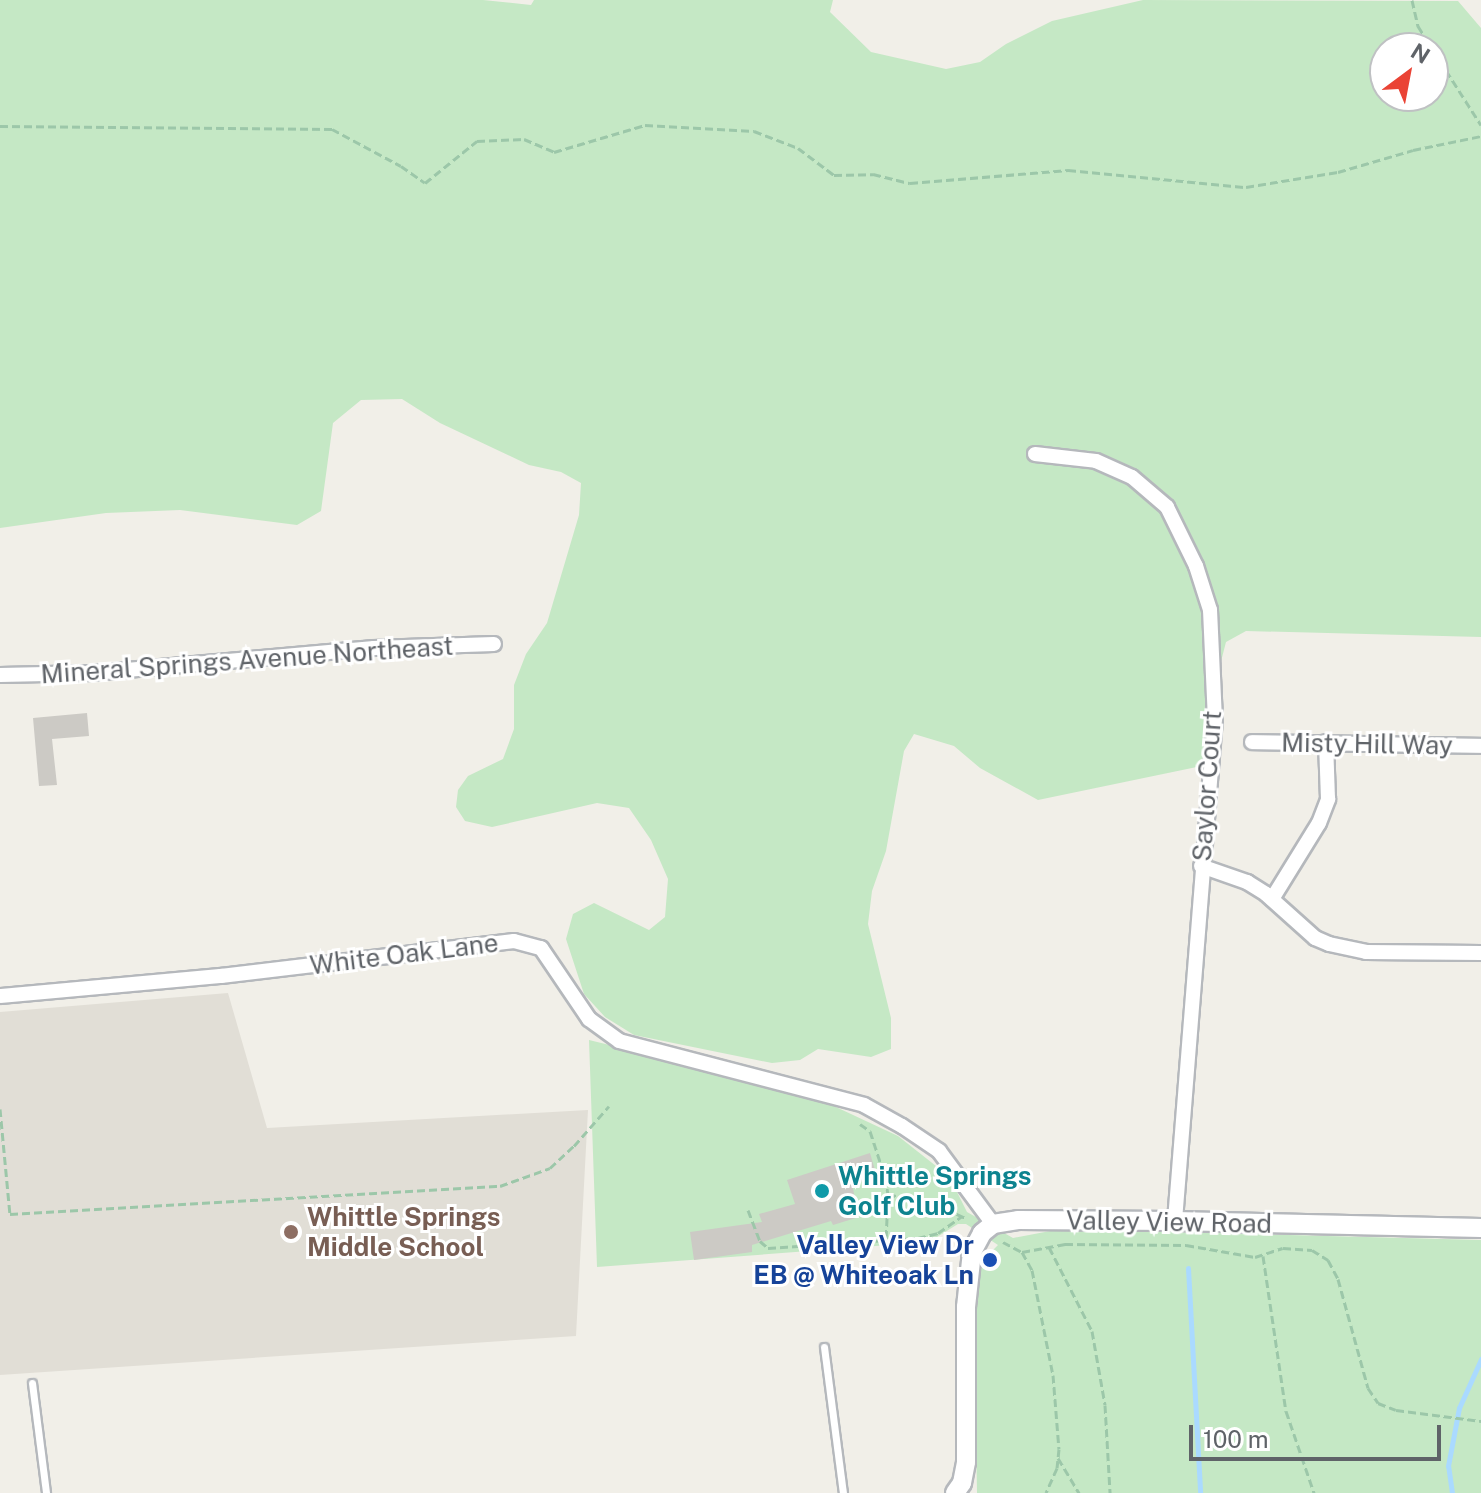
<!DOCTYPE html>
<style>
body{margin:0}
#map{position:relative;width:1481px;height:1493px;overflow:hidden;background:#f1efe8;font-family:"Public Sans",sans-serif}
div>[style]{position:absolute}
.education>*{inset:0;background:#e1ded6}
.green>*{inset:0;background:#c5e8c5}
.stream>*{height:5px;margin:-2.5px;padding:0 2.5px;transform-origin:2.5px;border-radius:2.5px;background:#aadaff}
.building>*{inset:0;background:#cccac5}
.path>*{height:3px;margin-top:-1.5px;transform-origin:0;background:repeating-linear-gradient(90deg,#9cc7a9 0 8px,transparent 0 12px)}
.roads{filter:drop-shadow(2px 0 #b5b8bc) drop-shadow(-2px 0 #b5b8bc) drop-shadow(0 2px #b5b8bc) drop-shadow(0 -2px #b5b8bc)}
.service>*{height:7px;margin:-3.5px;padding:0 3.5px;transform-origin:3.5px;border-radius:3.5px;background:#fff}
.minor>*{height:14px;margin:-7px;padding:0 7px;transform-origin:7px;border-radius:7px;background:#fff}
.tertiary>*{height:18px;margin:-9px;padding:0 9px;transform-origin:9px;border-radius:9px;background:#fff}
.dots>*{width:22px;height:22px;translate:-50% -50%;box-sizing:border-box;border:4px solid #fff;border-radius:50%}
span{translate:-50% -50%;white-space:nowrap;text-align:center;line-height:1.15;-webkit-text-stroke:6px #fff;paint-order:stroke}
.street-label{font-size:26px;color:#5f6368}
.culture-label{font-size:26px;color:#0d838f;font-weight:700}
.left{translate:0 -50%;text-align:left}
.education-label{font-size:26px;color:#785e54;font-weight:700}
.transit-label{font-size:26px;color:#164399;font-weight:700}
.right{translate:-100% -50%;text-align:right}
.north{position:absolute;left:1369px;top:32px;width:80px;height:80px;box-sizing:border-box;background:#fff;border:2px solid #bfc1c3;border-radius:50%;rotate:32deg;font-size:22px;font-weight:700;line-height:32px;text-align:center;color:#5f6368}
.north::after{content:'';display:block;margin:auto;width:28px;height:36px;background:#ea4335;clip-path:polygon(50% 0,100% 100%,50% 72%,0 100%)}
.scale{position:absolute;left:1189px;top:1425px;width:252px;height:36px;box-sizing:border-box;border:4px solid #5f6368;border-top:0;padding-left:10px;font-size:24px;line-height:28px;white-space:nowrap;color:#5f6368;-webkit-text-stroke:6px #fff;paint-order:stroke}
</style>
<div id="map">
<div class="education">
<i style="clip-path:polygon(228px 993px,267px 1128px,588px 1110px,576px 1336px,0 1375px,0 1012px)"></i>
</div>
<div class="green">
<i style="clip-path:polygon(evenodd,0 0,483px 0,531px 5px,534px 0,833px 0,830px 12px,871px 52px,946px 69px,980px 62px,1006px 44px,1052px 21px,1143px 0,1458px 1px,1481px 28px,1481px 637px,1246px 631px,1226px 642px,1218px 673px,1216px 763px,1038px 800px,980px 768px,954px 746px,914px 734px,904px 751px,886px 851px,872px 891px,868px 924px,891px 1018px,891px 1049px,871px 1057px,818px 1049px,800px 1060px,772px 1063px,634px 1035px,605px 1017px,584px 994px,566px 939px,573px 914px,594px 903px,649px 930px,665px 917px,668px 879px,651px 840px,629px 808px,597px 803px,492px 827px,465px 821px,456px 807px,458px 790px,468px 776px,503px 759px,514px 729px,514px 685px,526px 654px,547px 623px,579px 515px,581px 483px,561px 472px,529px 465px,440px 423px,402px 399px,361px 400px,333px 423px,321px 511px,297px 525px,180px 510px,106px 513px,0 528px,0 0,1385px 48px,1433px 48px,1433px 96px,1385px 96px,1385px 48px)"></i>
<i style="clip-path:polygon(589px 1040px,806px 1093px,898px 1136px,936px 1166px,953px 1184px,967px 1212px,1013px 1238px,1050px 1231px,1094px 1230px,1481px 1240px,1481px 1493px,977px 1493px,974px 1313px,980px 1273px,986px 1257px,998px 1245px,966px 1224px,958px 1224px,929px 1242px,597px 1267px)"></i>
</div>
<div class="stream">
<i style="left:1188px;top:1268px;width:225px;rotate:86.9deg"></i>
<i style="left:1452px;top:1493px;width:27px;rotate:-98deg"></i>
<i style="left:1448px;top:1466px;width:59px;rotate:-79.3deg"></i>
<i style="left:1459px;top:1408px;width:54px;rotate:-65.8deg"></i>
</div>
<div class="building">
<i style="clip-path:polygon(87px 713px,89px 736px,52px 739px,57px 785px,39px 786px,33px 718px)"></i>
<i style="clip-path:polygon(870px 1153px,877px 1177px,852px 1184px,859px 1217px,833px 1225px,831px 1221px,752px 1245px,752px 1252px,694px 1260px,690px 1232px,762px 1222px,759px 1214px,795px 1204px,787px 1180px)"></i>
</div>
<div class="path">
<i style="left:1412px;top:0;width:27px;rotate:77deg"></i>
<i style="left:1418px;top:26px;width:26px;rotate:58deg"></i>
<i style="left:1433px;top:50px;width:89px;rotate:57.4deg"></i>
<i style="left:0;top:126px;width:332px;rotate:0.5deg"></i>
<i style="left:332px;top:129px;width:78px;rotate:28.2deg"></i>
<i style="left:401px;top:166px;width:29px;rotate:35deg"></i>
<i style="left:425px;top:183px;width:67px;rotate:-38.9deg"></i>
<i style="left:477px;top:141px;width:47px;rotate:-2.4deg"></i>
<i style="left:524px;top:139px;width:33px;rotate:23deg"></i>
<i style="left:554px;top:152px;width:95px;rotate:-16.5deg"></i>
<i style="left:645px;top:125px;width:109px;rotate:3.2deg"></i>
<i style="left:754px;top:131px;width:47px;rotate:21.1deg"></i>
<i style="left:798px;top:148px;width:45px;rotate:36.9deg"></i>
<i style="left:834px;top:175px;width:39px;rotate:-1deg"></i>
<i style="left:873px;top:174px;width:38px;rotate:14deg"></i>
<i style="left:910px;top:183px;width:159px;rotate:-4.7deg"></i>
<i style="left:1068px;top:170px;width:179px;rotate:5.5deg"></i>
<i style="left:1246px;top:187px;width:93px;rotate:-9.3deg"></i>
<i style="left:1338px;top:172px;width:78px;rotate:-16.3deg"></i>
<i style="left:1413px;top:150px;width:69px;rotate:-11.6deg"></i>
<i style="left:0;top:1109px;width:105px;rotate:84.6deg"></i>
<i style="left:10px;top:1214px;width:491px;rotate:-3.3deg"></i>
<i style="left:500px;top:1186px;width:53px;rotate:-19.8deg"></i>
<i style="left:550px;top:1168px;width:33px;rotate:-43deg"></i>
<i style="left:574px;top:1146px;width:53px;rotate:-48.8deg"></i>
<i style="left:860px;top:1124px;width:12px;rotate:35deg"></i>
<i style="left:870px;top:1131px;width:48px;rotate:71.9deg"></i>
<i style="left:885px;top:1177px;width:17px;rotate:80deg"></i>
<i style="left:888px;top:1194px;width:47px;rotate:92.4deg"></i>
<i style="left:888px;top:1194px;width:60px;rotate:14.5deg"></i>
<i style="left:946px;top:1209px;width:23px;rotate:25deg"></i>
<i style="left:748px;top:1210px;width:33px;rotate:69deg"></i>
<i style="left:760px;top:1241px;width:11px;rotate:41deg"></i>
<i style="left:768px;top:1248px;width:150px;rotate:-3.8deg"></i>
<i style="left:918px;top:1238px;width:21px;rotate:-14deg"></i>
<i style="left:938px;top:1233px;width:29px;rotate:-35deg"></i>
<i style="left:1003px;top:1242px;width:21px;rotate:28deg"></i>
<i style="left:1022px;top:1252px;width:21px;rotate:61deg"></i>
<i style="left:1032px;top:1270px;width:107px;rotate:78.7deg"></i>
<i style="left:1053px;top:1375px;width:74px;rotate:85.4deg"></i>
<i style="left:1059px;top:1449px;width:19px;rotate:96deg"></i>
<i style="left:1057px;top:1468px;width:27px;rotate:114deg"></i>
<i style="left:1049px;top:1247px;width:94px;rotate:62.9deg"></i>
<i style="left:1092px;top:1331px;width:75px;rotate:80deg"></i>
<i style="left:1105px;top:1405px;width:88px;rotate:86.7deg"></i>
<i style="left:1022px;top:1252px;width:44px;rotate:-10.5deg"></i>
<i style="left:1065px;top:1244px;width:121px;rotate:0.5deg"></i>
<i style="left:1186px;top:1245px;width:70px;rotate:9.9deg"></i>
<i style="left:1255px;top:1257px;width:29px;rotate:-18deg"></i>
<i style="left:1283px;top:1248px;width:29px;rotate:4deg"></i>
<i style="left:1312px;top:1250px;width:19px;rotate:32deg"></i>
<i style="left:1328px;top:1260px;width:21px;rotate:62deg"></i>
<i style="left:1338px;top:1279px;width:113px;rotate:74.6deg"></i>
<i style="left:1368px;top:1388px;width:18px;rotate:56deg"></i>
<i style="left:1378px;top:1403px;width:19px;rotate:21deg"></i>
<i style="left:1396px;top:1410px;width:86px;rotate:7.4deg"></i>
<i style="left:1263px;top:1256px;width:157px;rotate:81.6deg"></i>
<i style="left:1286px;top:1411px;width:87px;rotate:71.1deg"></i>
<i style="left:1058px;top:1458px;width:41px;rotate:59deg"></i>
</div>
<div class="roads">
<div class="service">
<i style="left:824px;top:1347px;width:147px;rotate:82.6deg"></i>
<i style="left:32px;top:1383px;width:111px;rotate:82.7deg"></i>
</div>
<div class="minor">
<i style="left:1035px;top:454px;width:61px;rotate:6.5deg"></i>
<i style="left:1096px;top:461px;width:39px;rotate:24deg"></i>
<i style="left:1132px;top:477px;width:46px;rotate:40.6deg"></i>
<i style="left:1167px;top:507px;width:66px;rotate:63.8deg"></i>
<i style="left:1196px;top:566px;width:46px;rotate:72.3deg"></i>
<i style="left:1210px;top:610px;width:109px;rotate:87.4deg"></i>
<i style="left:1215px;top:719px;width:504px;rotate:94.56deg"></i>
<i style="left:0;top:675px;width:93px;rotate:-1.2deg"></i>
<i style="left:93px;top:673px;width:282px;rotate:-5.1deg"></i>
<i style="left:374px;top:648px;width:120px;rotate:-1.9deg"></i>
<i style="left:1252px;top:742px;width:229px;rotate:1deg"></i>
<i style="left:1201px;top:866px;width:49px;rotate:19.2deg"></i>
<i style="left:1247px;top:882px;width:22px;rotate:32deg"></i>
<i style="left:1266px;top:894px;width:66px;rotate:41.9deg"></i>
<i style="left:1315px;top:938px;width:15px;rotate:23deg"></i>
<i style="left:1329px;top:944px;width:38px;rotate:12deg"></i>
<i style="left:1366px;top:952px;width:115px;rotate:0.5deg"></i>
<i style="left:1272px;top:899px;width:89px;rotate:-58.3deg"></i>
<i style="left:1319px;top:823px;width:26px;rotate:-69deg"></i>
<i style="left:1328px;top:799px;width:57px;rotate:-92deg"></i>
<i style="left:0;top:996px;width:222px;rotate:-5.2deg"></i>
<i style="left:221px;top:976px;width:295px;rotate:-6.8deg"></i>
<i style="left:514px;top:941px;width:28px;rotate:15deg"></i>
<i style="left:541px;top:948px;width:86px;rotate:55.9deg"></i>
<i style="left:589px;top:1019px;width:37px;rotate:36deg"></i>
<i style="left:619px;top:1041px;width:253px;rotate:14.6deg"></i>
<i style="left:864px;top:1105px;width:43px;rotate:28.9deg"></i>
<i style="left:902px;top:1126px;width:45px;rotate:34deg"></i>
<i style="left:939px;top:1151px;width:91px;rotate:53.5deg"></i>
</div>
<div class="tertiary">
<i style="left:955px;top:1493px;width:12px;rotate:-55deg"></i>
<i style="left:962px;top:1483px;width:21px;rotate:-79deg"></i>
<i style="left:966px;top:1462px;width:155px;rotate:-90deg"></i>
<i style="left:966px;top:1307px;width:55px;rotate:-83.8deg"></i>
<i style="left:972px;top:1252px;width:21px;rotate:-62deg"></i>
<i style="left:982px;top:1233px;width:14px;rotate:-39deg"></i>
<i style="left:993px;top:1224px;width:25px;rotate:-9deg"></i>
<i style="left:1018px;top:1220px;width:157px;rotate:0.4deg"></i>
<i style="left:1175px;top:1221px;width:306px;rotate:1.3deg"></i>
</div>
</div>
<div class="dots">
<i style="left:822px;top:1191px;background:#0f9aa8"></i>
<i style="left:291px;top:1232px;background:#8d6e63"></i>
<i style="left:990px;top:1260px;background:#1a4fb4"></i>
</div>
<div class="street-label">
<span style="left:247px;top:660px;rotate:-4deg">Mineral Springs Avenue Northeast</span>
<span style="left:1367px;top:744px;rotate:1deg">Misty Hill Way</span>
<span style="left:1207px;top:786px;rotate:-86deg">Saylor Court</span>
<span style="left:404px;top:954px;rotate:-7deg">White Oak Lane</span>
<span style="left:1169px;top:1222px;rotate:1deg">Valley View Road</span>
</div>
<div class="culture-label">
<span class="left" style="left:838px;top:1191px">Whittle Springs<br>Golf Club</span>
</div>
<div class="education-label">
<span class="left" style="left:307px;top:1232px">Whittle Springs<br>Middle School</span>
</div>
<div class="transit-label">
<span class="right" style="left:974px;top:1260px">Valley View Dr<br>EB @ Whiteoak Ln</span>
</div>
<div class="north">N</div>
<div class="scale">100 m</div>
</div>
